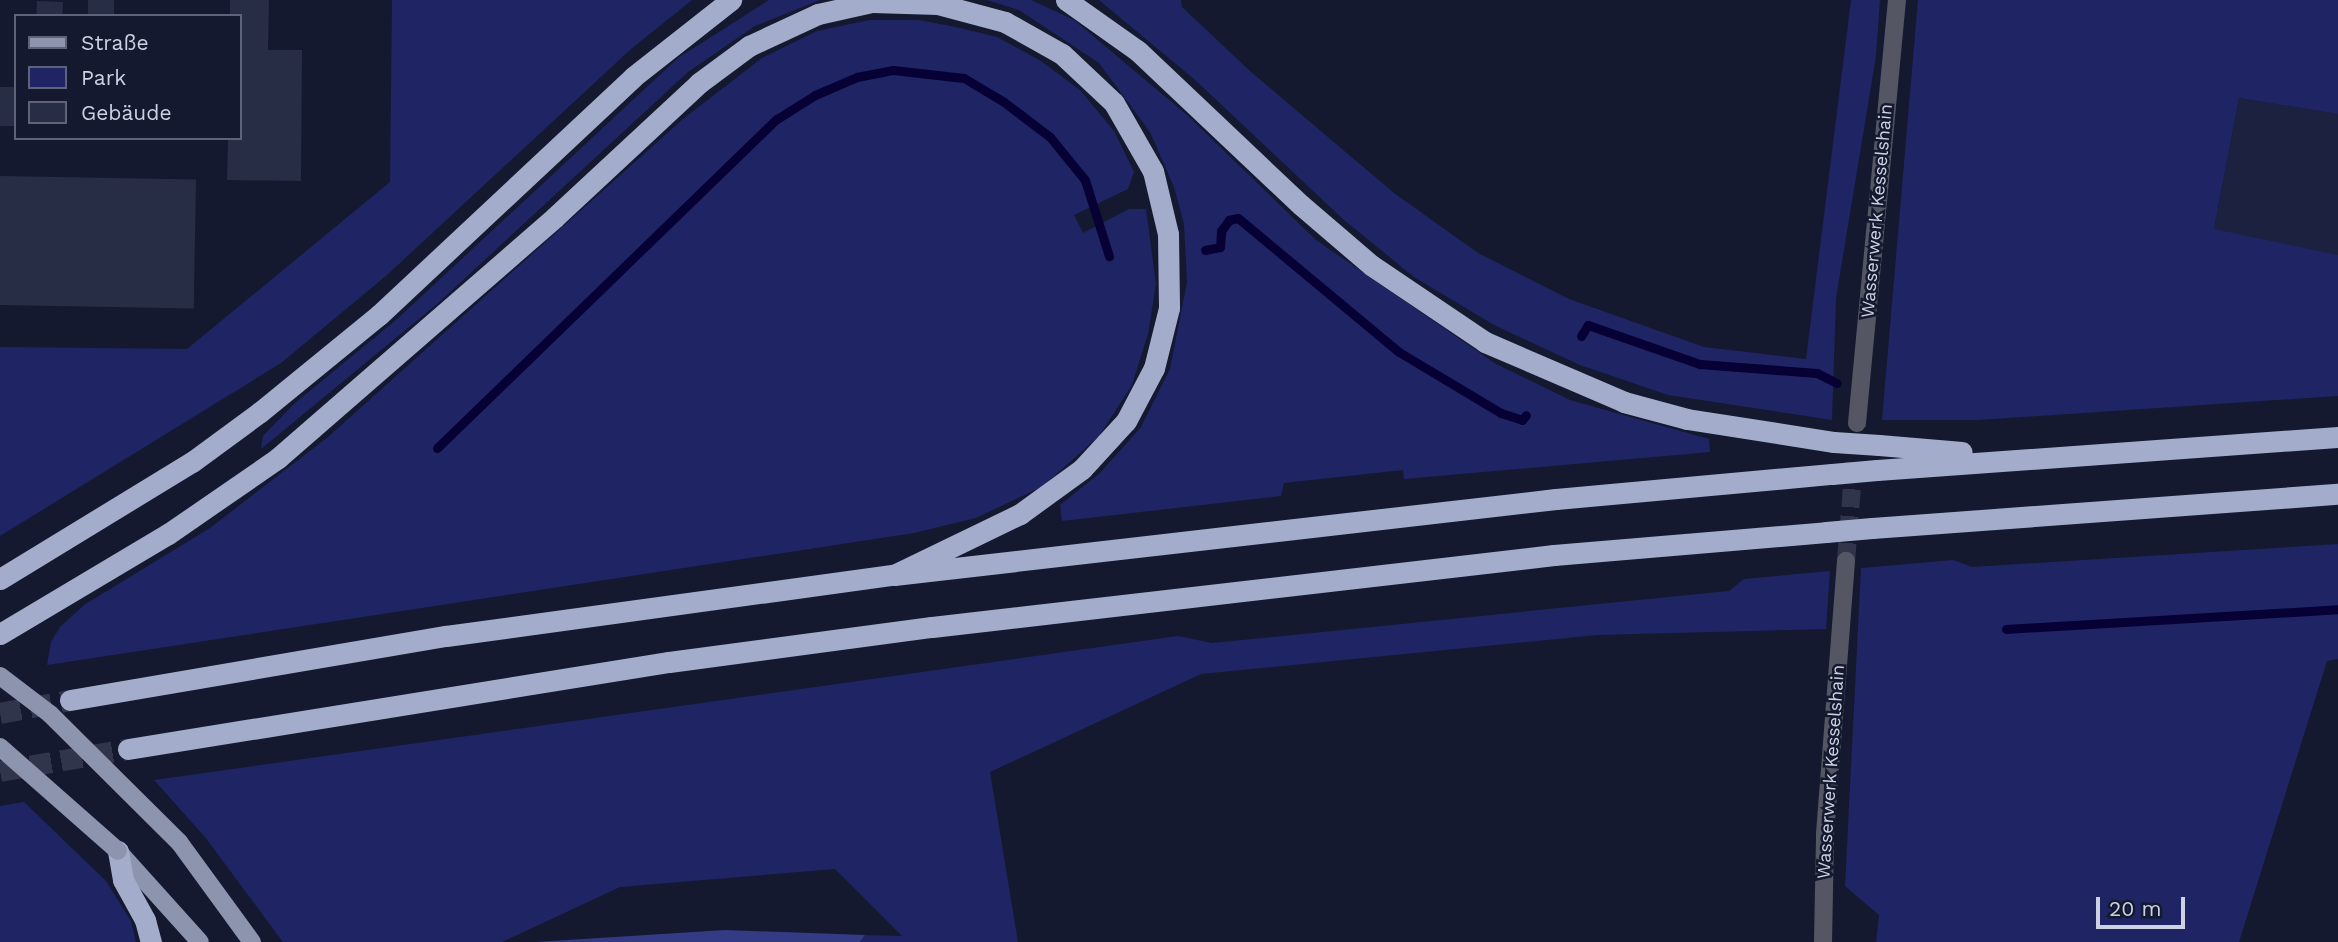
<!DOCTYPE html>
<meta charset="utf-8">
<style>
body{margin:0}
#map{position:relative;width:2338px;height:942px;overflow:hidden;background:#141930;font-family:"Work Sans",sans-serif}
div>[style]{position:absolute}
.built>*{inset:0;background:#1b213e}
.green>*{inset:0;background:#1f2464}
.forest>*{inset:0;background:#323b83}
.stream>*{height:9px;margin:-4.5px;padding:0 4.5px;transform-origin:4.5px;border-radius:4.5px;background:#060034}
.building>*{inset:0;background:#282d46;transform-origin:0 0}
.minor-tunnel>*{height:18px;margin-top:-9px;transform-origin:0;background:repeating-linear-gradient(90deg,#30354b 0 18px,transparent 0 27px)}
.motorway-tunnel>*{height:21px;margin-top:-10.5px;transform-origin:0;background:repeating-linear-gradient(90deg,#30354b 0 21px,transparent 0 31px)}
.minor>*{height:18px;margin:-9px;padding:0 9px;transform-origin:9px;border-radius:9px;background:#545763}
.primary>*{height:18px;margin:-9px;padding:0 9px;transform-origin:9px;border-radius:9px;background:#8d94ae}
.motorway>*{height:21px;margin:-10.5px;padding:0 10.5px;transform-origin:10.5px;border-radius:10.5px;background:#a4accb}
.primary-bridge>*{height:18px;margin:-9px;padding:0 9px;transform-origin:9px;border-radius:9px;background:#8d94ae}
.motorway-bridge>*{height:21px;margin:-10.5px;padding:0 10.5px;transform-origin:10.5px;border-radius:10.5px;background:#a4accb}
span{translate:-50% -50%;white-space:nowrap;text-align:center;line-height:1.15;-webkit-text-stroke:5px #141930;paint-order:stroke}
.street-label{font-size:18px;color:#cdd2e2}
.legend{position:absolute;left:14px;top:14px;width:228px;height:126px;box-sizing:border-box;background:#141930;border:2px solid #5e6377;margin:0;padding:9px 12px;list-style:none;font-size:21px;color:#cdd2e2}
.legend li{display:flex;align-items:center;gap:14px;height:35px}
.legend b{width:35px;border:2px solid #5e6377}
.scale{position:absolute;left:2096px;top:897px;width:89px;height:32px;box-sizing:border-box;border:4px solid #cdd2e2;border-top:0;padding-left:9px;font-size:21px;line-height:24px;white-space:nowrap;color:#cdd2e2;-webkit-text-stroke:5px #141930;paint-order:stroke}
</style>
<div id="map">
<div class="built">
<i style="clip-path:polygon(2239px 98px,2338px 114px,2338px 255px,2214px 230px)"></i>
</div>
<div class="green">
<i style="clip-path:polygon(392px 0,692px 0,631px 49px,387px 275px,281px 363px,0 536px,0 347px,187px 349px,390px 182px)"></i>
<i style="clip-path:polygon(769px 0,820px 0,755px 26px,688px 72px,437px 304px,261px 449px,263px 436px,295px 403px,396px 320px,678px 58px)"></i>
<i style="clip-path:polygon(987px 0,1031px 0,1074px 20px,1187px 115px,1316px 240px,1496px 364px,1570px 400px,1709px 439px,1710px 452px,1404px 479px,1403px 470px,1284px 483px,1281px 496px,1062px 521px,1060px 505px,1100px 473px,1141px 427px,1170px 369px,1187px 282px,1184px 224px,1174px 187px,1150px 132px,1099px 63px,1019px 10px)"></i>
<i style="clip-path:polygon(1099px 0,1181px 0,1182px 7px,1250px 71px,1394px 193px,1478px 253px,1569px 299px,1704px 347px,1806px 359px,1851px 0,1880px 0,1876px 56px,1836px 298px,1832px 420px,1668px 395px,1580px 365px,1494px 325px,1414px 277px,1344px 220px,1194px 79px)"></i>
<i style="clip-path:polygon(1918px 0,2338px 0,2338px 114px,2239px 98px,2214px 229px,2338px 255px,2338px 396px,1979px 420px,1882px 420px)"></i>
<i style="clip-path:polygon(869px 20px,918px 20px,956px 27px,997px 37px,1041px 61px,1080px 90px,1114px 131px,1134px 172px,1128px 189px,1074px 215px,1083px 233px,1129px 209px,1146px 209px,1156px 284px,1148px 334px,1132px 385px,1099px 436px,1043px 486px,976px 518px,914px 533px,47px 665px,51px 642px,60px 627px,84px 605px,210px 528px,328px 437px,683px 119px,762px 58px,817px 31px)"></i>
<i style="clip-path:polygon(2338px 544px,2338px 659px,2327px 661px,2239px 942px,1876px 942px,1879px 915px,1845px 886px,1861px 568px,1953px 560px,1972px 567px)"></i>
<i style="clip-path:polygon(1830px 571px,1826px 629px,1597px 635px,1201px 674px,990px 772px,1018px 942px,860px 942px,865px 935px,902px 936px,835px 869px,620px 887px,502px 942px,283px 942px,205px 837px,154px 780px,1178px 636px,1212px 643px,1729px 591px,1744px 579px)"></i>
<i style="clip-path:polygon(24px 802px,106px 881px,131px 921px,136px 942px,0 942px,0 806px)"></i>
</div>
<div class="forest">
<i style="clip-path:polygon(725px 930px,865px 935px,860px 942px,536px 942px)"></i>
</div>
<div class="stream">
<i style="left:1205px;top:250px;width:15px;rotate:-11deg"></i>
<i style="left:1220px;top:247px;width:16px;rotate:-86deg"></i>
<i style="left:1221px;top:231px;width:14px;rotate:-54deg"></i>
<i style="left:1229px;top:220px;width:9px;rotate:-13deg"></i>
<i style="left:1238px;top:218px;width:209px;rotate:39.8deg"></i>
<i style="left:1399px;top:352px;width:119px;rotate:30.9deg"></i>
<i style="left:1501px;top:413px;width:22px;rotate:18deg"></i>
<i style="left:1522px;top:420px;width:6px;rotate:-51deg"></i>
<i style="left:1581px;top:336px;width:13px;rotate:-58deg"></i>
<i style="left:1588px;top:325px;width:119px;rotate:19.2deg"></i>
<i style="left:1700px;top:364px;width:117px;rotate:4.4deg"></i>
<i style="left:1817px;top:373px;width:22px;rotate:27deg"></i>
<i style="left:437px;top:448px;width:473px;rotate:-44.1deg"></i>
<i style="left:777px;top:119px;width:45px;rotate:-32.3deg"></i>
<i style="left:815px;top:95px;width:46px;rotate:-23.2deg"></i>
<i style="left:857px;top:77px;width:37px;rotate:-11deg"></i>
<i style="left:893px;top:70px;width:71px;rotate:6.4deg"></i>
<i style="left:964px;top:78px;width:47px;rotate:31deg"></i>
<i style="left:1004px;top:102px;width:58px;rotate:37.3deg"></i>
<i style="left:1050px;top:137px;width:55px;rotate:50.9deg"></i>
<i style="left:1085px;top:180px;width:80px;rotate:72.5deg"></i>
<i style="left:2006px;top:629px;width:333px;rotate:-3.4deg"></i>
</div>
<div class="building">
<i style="left:88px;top:0;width:26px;height:16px"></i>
<i style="clip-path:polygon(230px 0,269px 0,268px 50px,302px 50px,301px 181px,227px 180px,228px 138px,240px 138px,240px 16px,230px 16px)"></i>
<i style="left:37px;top:1px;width:26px;height:15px;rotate:2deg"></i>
<i style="left:0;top:87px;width:16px;height:39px"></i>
<i style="left:0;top:176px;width:196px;height:129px;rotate:1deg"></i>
</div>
<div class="minor-tunnel">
<i style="left:1846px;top:561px;width:138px;rotate:-85.4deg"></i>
</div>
<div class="motorway-tunnel">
<i style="left:0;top:713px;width:71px;rotate:-10.5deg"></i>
<i style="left:0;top:771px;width:130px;rotate:-9.8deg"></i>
</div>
<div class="minor">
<i style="left:1857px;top:423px;width:425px;rotate:-84.6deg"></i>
<i style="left:1823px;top:942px;width:108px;rotate:-88.9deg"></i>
<i style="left:1825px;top:834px;width:274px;rotate:-85.6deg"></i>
</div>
<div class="primary">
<i style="left:179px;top:842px;width:124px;rotate:53.9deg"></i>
<i style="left:118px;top:851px;width:122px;rotate:48deg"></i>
</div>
<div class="motorway">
<i style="left:1066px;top:0;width:88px;rotate:35.3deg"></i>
<i style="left:1138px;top:51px;width:224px;rotate:43.4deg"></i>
<i style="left:1301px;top:205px;width:92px;rotate:40.6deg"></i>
<i style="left:1371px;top:265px;width:138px;rotate:34deg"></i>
<i style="left:1485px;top:342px;width:151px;rotate:23.3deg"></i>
<i style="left:1624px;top:402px;width:65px;rotate:15.1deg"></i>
<i style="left:1687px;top:419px;width:149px;rotate:8.9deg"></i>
<i style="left:1879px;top:445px;width:83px;rotate:4.8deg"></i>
<i style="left:1877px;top:470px;width:462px;rotate:-4.1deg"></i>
<i style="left:1872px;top:528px;width:467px;rotate:-4.2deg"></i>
<i style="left:0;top:579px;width:225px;rotate:-31.4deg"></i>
<i style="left:192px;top:462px;width:84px;rotate:-36.3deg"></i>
<i style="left:260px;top:412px;width:154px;rotate:-39.2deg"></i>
<i style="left:379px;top:315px;width:348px;rotate:-43.1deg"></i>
<i style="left:633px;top:77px;width:125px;rotate:-38.2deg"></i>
<i style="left:0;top:634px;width:196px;rotate:-30.8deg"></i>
<i style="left:168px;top:534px;width:134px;rotate:-34.6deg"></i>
<i style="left:278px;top:458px;width:367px;rotate:-41deg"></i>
<i style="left:555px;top:217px;width:197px;rotate:-42.9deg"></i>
<i style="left:699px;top:83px;width:62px;rotate:-36.5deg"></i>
<i style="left:749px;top:46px;width:76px;rotate:-24.9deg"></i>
<i style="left:818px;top:14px;width:55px;rotate:-12.5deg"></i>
<i style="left:872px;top:2px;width:66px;rotate:1.7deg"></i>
<i style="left:938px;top:4px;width:69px;rotate:15deg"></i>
<i style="left:1005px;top:22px;width:65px;rotate:29.3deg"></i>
<i style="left:1062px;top:54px;width:71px;rotate:43.3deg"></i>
<i style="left:1114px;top:103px;width:78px;rotate:60.2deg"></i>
<i style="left:1153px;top:171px;width:65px;rotate:76.6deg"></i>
<i style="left:1168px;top:234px;width:74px;rotate:89.2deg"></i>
<i style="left:1169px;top:308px;width:62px;rotate:104deg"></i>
<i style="left:1154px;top:368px;width:60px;rotate:117.8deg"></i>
<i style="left:1126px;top:421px;width:65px;rotate:132.5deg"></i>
<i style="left:1082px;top:469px;width:77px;rotate:144deg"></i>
<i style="left:1020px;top:514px;width:140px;rotate:154.2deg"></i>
<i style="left:70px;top:700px;width:381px;rotate:-9.7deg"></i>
<i style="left:446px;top:636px;width:452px;rotate:-7.8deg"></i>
<i style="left:894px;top:575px;width:666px;rotate:-6.55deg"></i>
<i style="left:1556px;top:499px;width:277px;rotate:-5.2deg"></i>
<i style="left:128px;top:749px;width:548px;rotate:-9.14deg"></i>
<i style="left:669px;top:662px;width:265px;rotate:-7.6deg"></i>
<i style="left:932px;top:627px;width:626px;rotate:-6.6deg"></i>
<i style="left:1554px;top:555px;width:273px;rotate:-4.8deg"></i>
<i style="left:118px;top:851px;width:29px;rotate:80deg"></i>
<i style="left:123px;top:880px;width:46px;rotate:61.2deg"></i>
<i style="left:145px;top:920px;width:23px;rotate:75deg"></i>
</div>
<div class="primary-bridge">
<i style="left:0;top:676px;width:63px;rotate:37.2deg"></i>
<i style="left:50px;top:714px;width:182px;rotate:44.8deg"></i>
<i style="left:0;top:747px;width:157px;rotate:41.4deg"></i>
</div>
<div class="motorway-bridge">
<i style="left:1834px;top:442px;width:45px;rotate:3.8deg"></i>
<i style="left:1832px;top:474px;width:45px;rotate:-5.1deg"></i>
<i style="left:1826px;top:532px;width:46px;rotate:-5deg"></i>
</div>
<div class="street-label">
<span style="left:1877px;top:211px;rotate:-85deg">Wasserwerk Kesselshain</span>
<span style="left:1831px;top:772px;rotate:-86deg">Wasserwerk Kesselshain</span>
</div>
<ul class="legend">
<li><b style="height:9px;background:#8d94ae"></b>Straße</li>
<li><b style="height:19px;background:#1f2464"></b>Park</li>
<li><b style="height:19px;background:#282d46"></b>Gebäude</li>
</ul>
<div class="scale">20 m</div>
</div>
